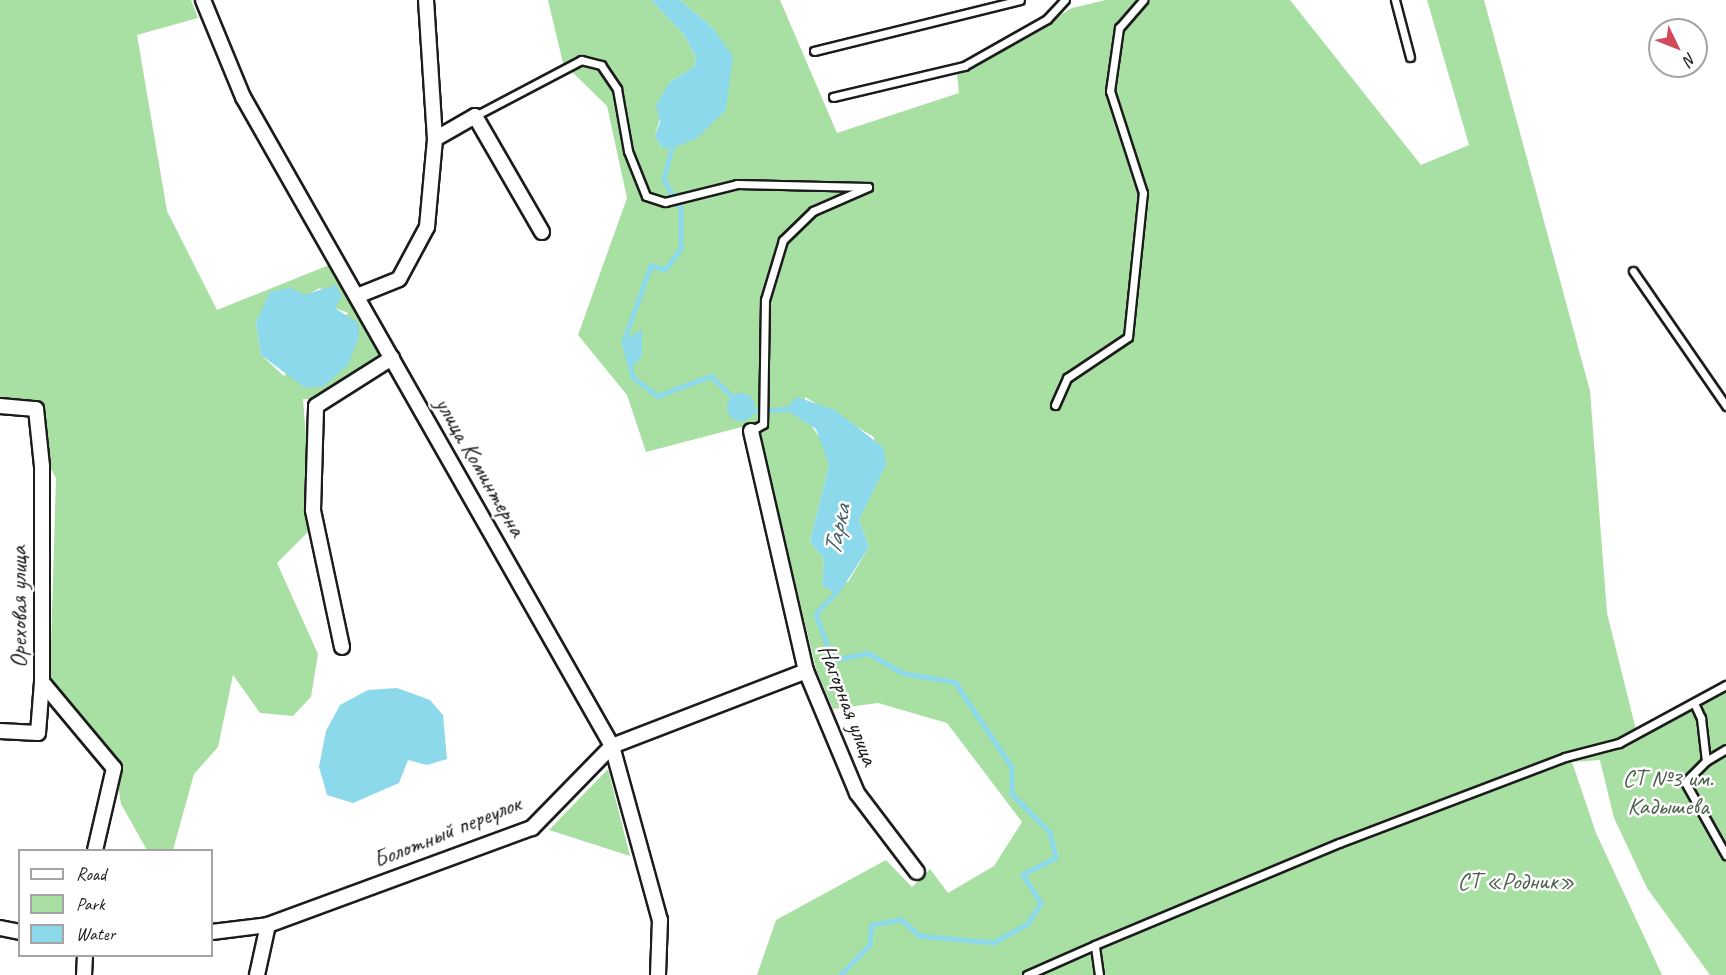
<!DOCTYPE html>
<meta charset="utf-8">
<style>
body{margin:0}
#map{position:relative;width:1726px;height:975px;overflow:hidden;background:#fff;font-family:Caveat,sans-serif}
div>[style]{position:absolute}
.green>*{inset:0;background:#a8dfa2}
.water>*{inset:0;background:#8cd9eb}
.round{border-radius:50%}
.stream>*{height:4.5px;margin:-2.25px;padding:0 2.25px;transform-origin:2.25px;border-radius:2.25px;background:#8cd9eb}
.roads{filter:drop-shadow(2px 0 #1c1c1c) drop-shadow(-2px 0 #1c1c1c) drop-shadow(0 2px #1c1c1c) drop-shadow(0 -2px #1c1c1c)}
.service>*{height:7px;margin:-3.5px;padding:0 3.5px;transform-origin:3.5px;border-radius:3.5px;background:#fff}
.minor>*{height:14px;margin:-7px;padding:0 7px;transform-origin:7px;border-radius:7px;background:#fff}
span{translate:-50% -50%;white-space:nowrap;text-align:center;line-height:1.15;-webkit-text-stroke:5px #fff;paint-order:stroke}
.street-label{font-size:24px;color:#1c1c1c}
.park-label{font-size:24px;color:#4d604b}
.water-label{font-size:26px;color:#435e64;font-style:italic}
.legend{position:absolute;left:18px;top:849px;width:195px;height:108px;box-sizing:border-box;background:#fff;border:2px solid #a4a4a4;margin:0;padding:8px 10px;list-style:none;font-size:18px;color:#1c1c1c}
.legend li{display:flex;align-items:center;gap:12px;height:30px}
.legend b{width:30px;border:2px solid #a4a4a4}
.north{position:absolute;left:1648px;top:18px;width:60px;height:60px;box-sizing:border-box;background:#fff;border:2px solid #a4a4a4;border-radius:50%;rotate:133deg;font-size:16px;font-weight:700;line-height:24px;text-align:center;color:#1c1c1c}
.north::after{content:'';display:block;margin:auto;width:21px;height:27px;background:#d1495b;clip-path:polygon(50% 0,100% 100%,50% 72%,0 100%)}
</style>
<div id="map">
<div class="green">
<i style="clip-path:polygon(evenodd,0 0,191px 0,198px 18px,137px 35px,167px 211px,217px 310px,329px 265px,382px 356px,314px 399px,303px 399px,313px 527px,277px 563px,318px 654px,311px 697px,293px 716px,260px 713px,233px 675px,218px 747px,194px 774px,173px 850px,147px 850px,121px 804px,114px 759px,50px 679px,56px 478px,48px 464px,41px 406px,0 402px,0 0,320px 288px,335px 308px,348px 313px,284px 376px,261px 355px,256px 322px,320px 288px)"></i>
<i style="clip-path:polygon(evenodd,548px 0,651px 0,684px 35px,696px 57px,694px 67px,670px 82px,655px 136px,662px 148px,712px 27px,680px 0,780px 0,837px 133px,959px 93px,957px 75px,1072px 8px,1106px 0,1290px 0,1421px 165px,1469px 145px,1427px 0,1484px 0,1590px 391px,1607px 613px,1638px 738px,1726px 691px,1726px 975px,1710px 975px,1647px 888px,1614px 818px,1600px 760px,1572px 762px,1596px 833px,1662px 975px,757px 975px,776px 920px,886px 860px,912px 887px,930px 869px,948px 893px,994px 866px,1022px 822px,947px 723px,878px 703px,833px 709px,816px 669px,757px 423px,646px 452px,627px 395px,578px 335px,627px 198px,607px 106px,563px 63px,548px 0,805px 397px,874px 437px,878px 480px,859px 520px,869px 547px,848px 582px,822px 585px,824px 560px,810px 541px,829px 465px,825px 445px,805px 417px,805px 397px)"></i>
<i style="clip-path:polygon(608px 769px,630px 856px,549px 830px)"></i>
</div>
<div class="water">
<i style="clip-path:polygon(651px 0,680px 0,712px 27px,733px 56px,726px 110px,696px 139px,674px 147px,662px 148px,655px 136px,660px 122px,656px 105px,670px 82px,694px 67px,696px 57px,684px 35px)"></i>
<i style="clip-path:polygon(336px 285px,342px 297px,335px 308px,358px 323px,359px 337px,348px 365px,324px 386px,305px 388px,261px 355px,256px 322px,270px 292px,290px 287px,304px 295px)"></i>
<i style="clip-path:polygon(642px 329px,642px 356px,631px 368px,624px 341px)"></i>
<i class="round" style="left:727px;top:393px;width:28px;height:28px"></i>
<i style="clip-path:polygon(797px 397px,835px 410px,884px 448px,886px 465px,859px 520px,869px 547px,838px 595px,822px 585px,824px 560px,810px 541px,829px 465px,816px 429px,785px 409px)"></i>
<i style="clip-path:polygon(397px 688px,430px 700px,443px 715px,447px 759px,427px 765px,408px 760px,399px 783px,353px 803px,327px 795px,319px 767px,326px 731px,340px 705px,368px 690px)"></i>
</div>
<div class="stream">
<i style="left:673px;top:144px;width:37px;rotate:104deg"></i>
<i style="left:664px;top:180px;width:33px;rotate:59deg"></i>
<i style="left:681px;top:208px;width:41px;rotate:90deg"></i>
<i style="left:681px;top:249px;width:26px;rotate:127deg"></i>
<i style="left:665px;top:270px;width:15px;rotate:-164deg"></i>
<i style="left:651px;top:266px;width:80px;rotate:109.8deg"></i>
<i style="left:624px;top:341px;width:37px;rotate:76deg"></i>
<i style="left:633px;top:377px;width:31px;rotate:38deg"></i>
<i style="left:657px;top:396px;width:58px;rotate:-20.3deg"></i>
<i style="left:711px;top:376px;width:32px;rotate:44deg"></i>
<i style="left:753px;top:411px;width:36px;rotate:-3deg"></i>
<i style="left:837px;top:592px;width:30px;rotate:134deg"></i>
<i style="left:816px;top:614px;width:49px;rotate:69.7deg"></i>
<i style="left:833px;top:660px;width:36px;rotate:-11deg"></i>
<i style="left:868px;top:653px;width:40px;rotate:29.7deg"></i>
<i style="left:903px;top:673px;width:53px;rotate:9.8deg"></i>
<i style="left:955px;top:682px;width:102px;rotate:56.2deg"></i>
<i style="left:1012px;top:767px;width:27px;rotate:90deg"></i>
<i style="left:1012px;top:794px;width:54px;rotate:45deg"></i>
<i style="left:1050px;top:832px;width:27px;rotate:77deg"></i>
<i style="left:1056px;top:858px;width:37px;rotate:153deg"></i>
<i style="left:1023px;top:875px;width:33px;rotate:57deg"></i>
<i style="left:1041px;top:903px;width:25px;rotate:122deg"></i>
<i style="left:1028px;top:924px;width:39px;rotate:151deg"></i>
<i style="left:994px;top:943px;width:75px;rotate:-174.7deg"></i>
<i style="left:919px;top:936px;width:24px;rotate:-138deg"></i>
<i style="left:901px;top:920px;width:29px;rotate:170deg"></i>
<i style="left:872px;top:925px;width:20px;rotate:96deg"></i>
<i style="left:870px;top:945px;width:42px;rotate:134deg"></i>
</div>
<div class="roads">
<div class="service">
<i style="left:1395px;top:0;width:59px;rotate:75.3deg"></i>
<i style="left:814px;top:51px;width:212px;rotate:-13.9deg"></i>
<i style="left:833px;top:97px;width:135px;rotate:-13.3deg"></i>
<i style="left:964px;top:66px;width:95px;rotate:-29.5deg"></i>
<i style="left:1047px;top:19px;width:26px;rotate:-47deg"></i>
<i style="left:475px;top:116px;width:120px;rotate:-27.8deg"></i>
<i style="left:581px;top:60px;width:21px;rotate:14deg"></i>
<i style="left:601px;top:65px;width:29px;rotate:56deg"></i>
<i style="left:617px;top:89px;width:63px;rotate:79.9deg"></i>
<i style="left:628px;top:151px;width:48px;rotate:68.2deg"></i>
<i style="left:646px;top:196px;width:20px;rotate:18deg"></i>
<i style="left:665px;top:202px;width:74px;rotate:-14deg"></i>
<i style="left:737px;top:184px;width:131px;rotate:1.3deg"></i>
<i style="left:868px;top:187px;width:60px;rotate:156.4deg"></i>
<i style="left:813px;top:211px;width:42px;rotate:136deg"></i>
<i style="left:783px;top:240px;width:63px;rotate:106.7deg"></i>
<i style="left:765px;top:300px;width:124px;rotate:90.9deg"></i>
<i style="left:763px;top:424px;width:14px;rotate:150deg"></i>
<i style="left:1633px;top:271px;width:164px;rotate:55.4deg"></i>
<i style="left:1055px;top:405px;width:30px;rotate:-66deg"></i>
<i style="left:1067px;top:378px;width:73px;rotate:-33.9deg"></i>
<i style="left:1128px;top:337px;width:145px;rotate:-84.1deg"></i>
<i style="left:1143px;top:193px;width:107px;rotate:-107.9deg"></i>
<i style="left:1110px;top:91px;width:64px;rotate:-81.9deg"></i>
<i style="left:1119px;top:28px;width:37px;rotate:-49deg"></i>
<i style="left:1694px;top:703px;width:17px;rotate:65deg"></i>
<i style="left:1701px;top:718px;width:43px;rotate:83.4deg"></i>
<i style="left:1706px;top:761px;width:30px;rotate:135deg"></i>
<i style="left:1685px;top:782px;width:84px;rotate:60.7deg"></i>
<i style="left:1706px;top:761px;width:23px;rotate:-31deg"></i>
<i style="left:1027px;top:975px;width:74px;rotate:-23.8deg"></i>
<i style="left:1099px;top:975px;width:30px;rotate:-98deg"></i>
<i style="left:1095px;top:945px;width:264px;rotate:-22.7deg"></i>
<i style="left:1339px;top:843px;width:242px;rotate:-20.8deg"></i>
<i style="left:1565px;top:757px;width:56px;rotate:-14.5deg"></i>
<i style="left:1619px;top:743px;width:122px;rotate:-28.5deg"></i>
</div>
<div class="minor">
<i style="left:203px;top:0;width:105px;rotate:67.6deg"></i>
<i style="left:243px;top:97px;width:747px;rotate:60.38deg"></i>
<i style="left:612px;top:746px;width:180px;rotate:74.6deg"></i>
<i style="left:660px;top:920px;width:55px;rotate:92.1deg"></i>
<i style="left:435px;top:139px;width:46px;rotate:-29.9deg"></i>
<i style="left:475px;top:116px;width:134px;rotate:60deg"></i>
<i style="left:357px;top:296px;width:45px;rotate:-22deg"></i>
<i style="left:399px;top:279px;width:59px;rotate:-61.7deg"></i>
<i style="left:427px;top:227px;width:88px;rotate:-84.8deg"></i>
<i style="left:435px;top:139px;width:139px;rotate:-93.7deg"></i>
<i style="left:0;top:406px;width:36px;rotate:5deg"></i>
<i style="left:36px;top:409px;width:57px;rotate:84deg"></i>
<i style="left:42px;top:466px;width:216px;rotate:90deg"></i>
<i style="left:42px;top:682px;width:112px;rotate:50.1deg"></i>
<i style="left:114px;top:768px;width:84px;rotate:103deg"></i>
<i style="left:751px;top:431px;width:246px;rotate:77.1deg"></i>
<i style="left:806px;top:671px;width:132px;rotate:67.3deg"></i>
<i style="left:857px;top:793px;width:99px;rotate:52.8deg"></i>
<i style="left:342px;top:647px;width:140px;rotate:-102deg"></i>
<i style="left:313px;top:510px;width:104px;rotate:-88.3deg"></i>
<i style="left:316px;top:406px;width:90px;rotate:-32.3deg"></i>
<i style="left:0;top:731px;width:38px;rotate:3deg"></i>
<i style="left:38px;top:733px;width:51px;rotate:-85.5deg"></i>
<i style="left:0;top:928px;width:20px;rotate:11deg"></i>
<i style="left:212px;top:932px;width:56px;rotate:-7.1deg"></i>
<i style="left:268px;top:925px;width:281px;rotate:-20.2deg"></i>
<i style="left:532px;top:828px;width:115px;rotate:-45.7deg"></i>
<i style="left:612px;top:746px;width:208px;rotate:-21.1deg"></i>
<i style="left:84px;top:975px;width:19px;rotate:-87deg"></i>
<i style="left:257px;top:975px;width:51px;rotate:-77.6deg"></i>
</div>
</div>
<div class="street-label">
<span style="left:480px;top:467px;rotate:60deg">улица Коминтерна</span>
<span style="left:19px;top:607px;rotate:-90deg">Ореховая улица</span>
<span style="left:848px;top:705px;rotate:69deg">Нагорная улица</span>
<span style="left:447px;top:832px;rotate:-22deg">Болотный переулок</span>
</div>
<div class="park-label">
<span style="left:1668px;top:793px">СТ №3 им.<br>Кадышева</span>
<span style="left:1516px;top:882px">СТ «Родник»</span>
</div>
<div class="water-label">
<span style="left:837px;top:530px;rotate:-78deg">Тарка</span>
</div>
<ul class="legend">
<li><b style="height:8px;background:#fff"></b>Road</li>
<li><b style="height:16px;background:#a8dfa2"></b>Park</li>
<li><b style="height:16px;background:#8cd9eb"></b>Water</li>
</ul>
<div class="north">N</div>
</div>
